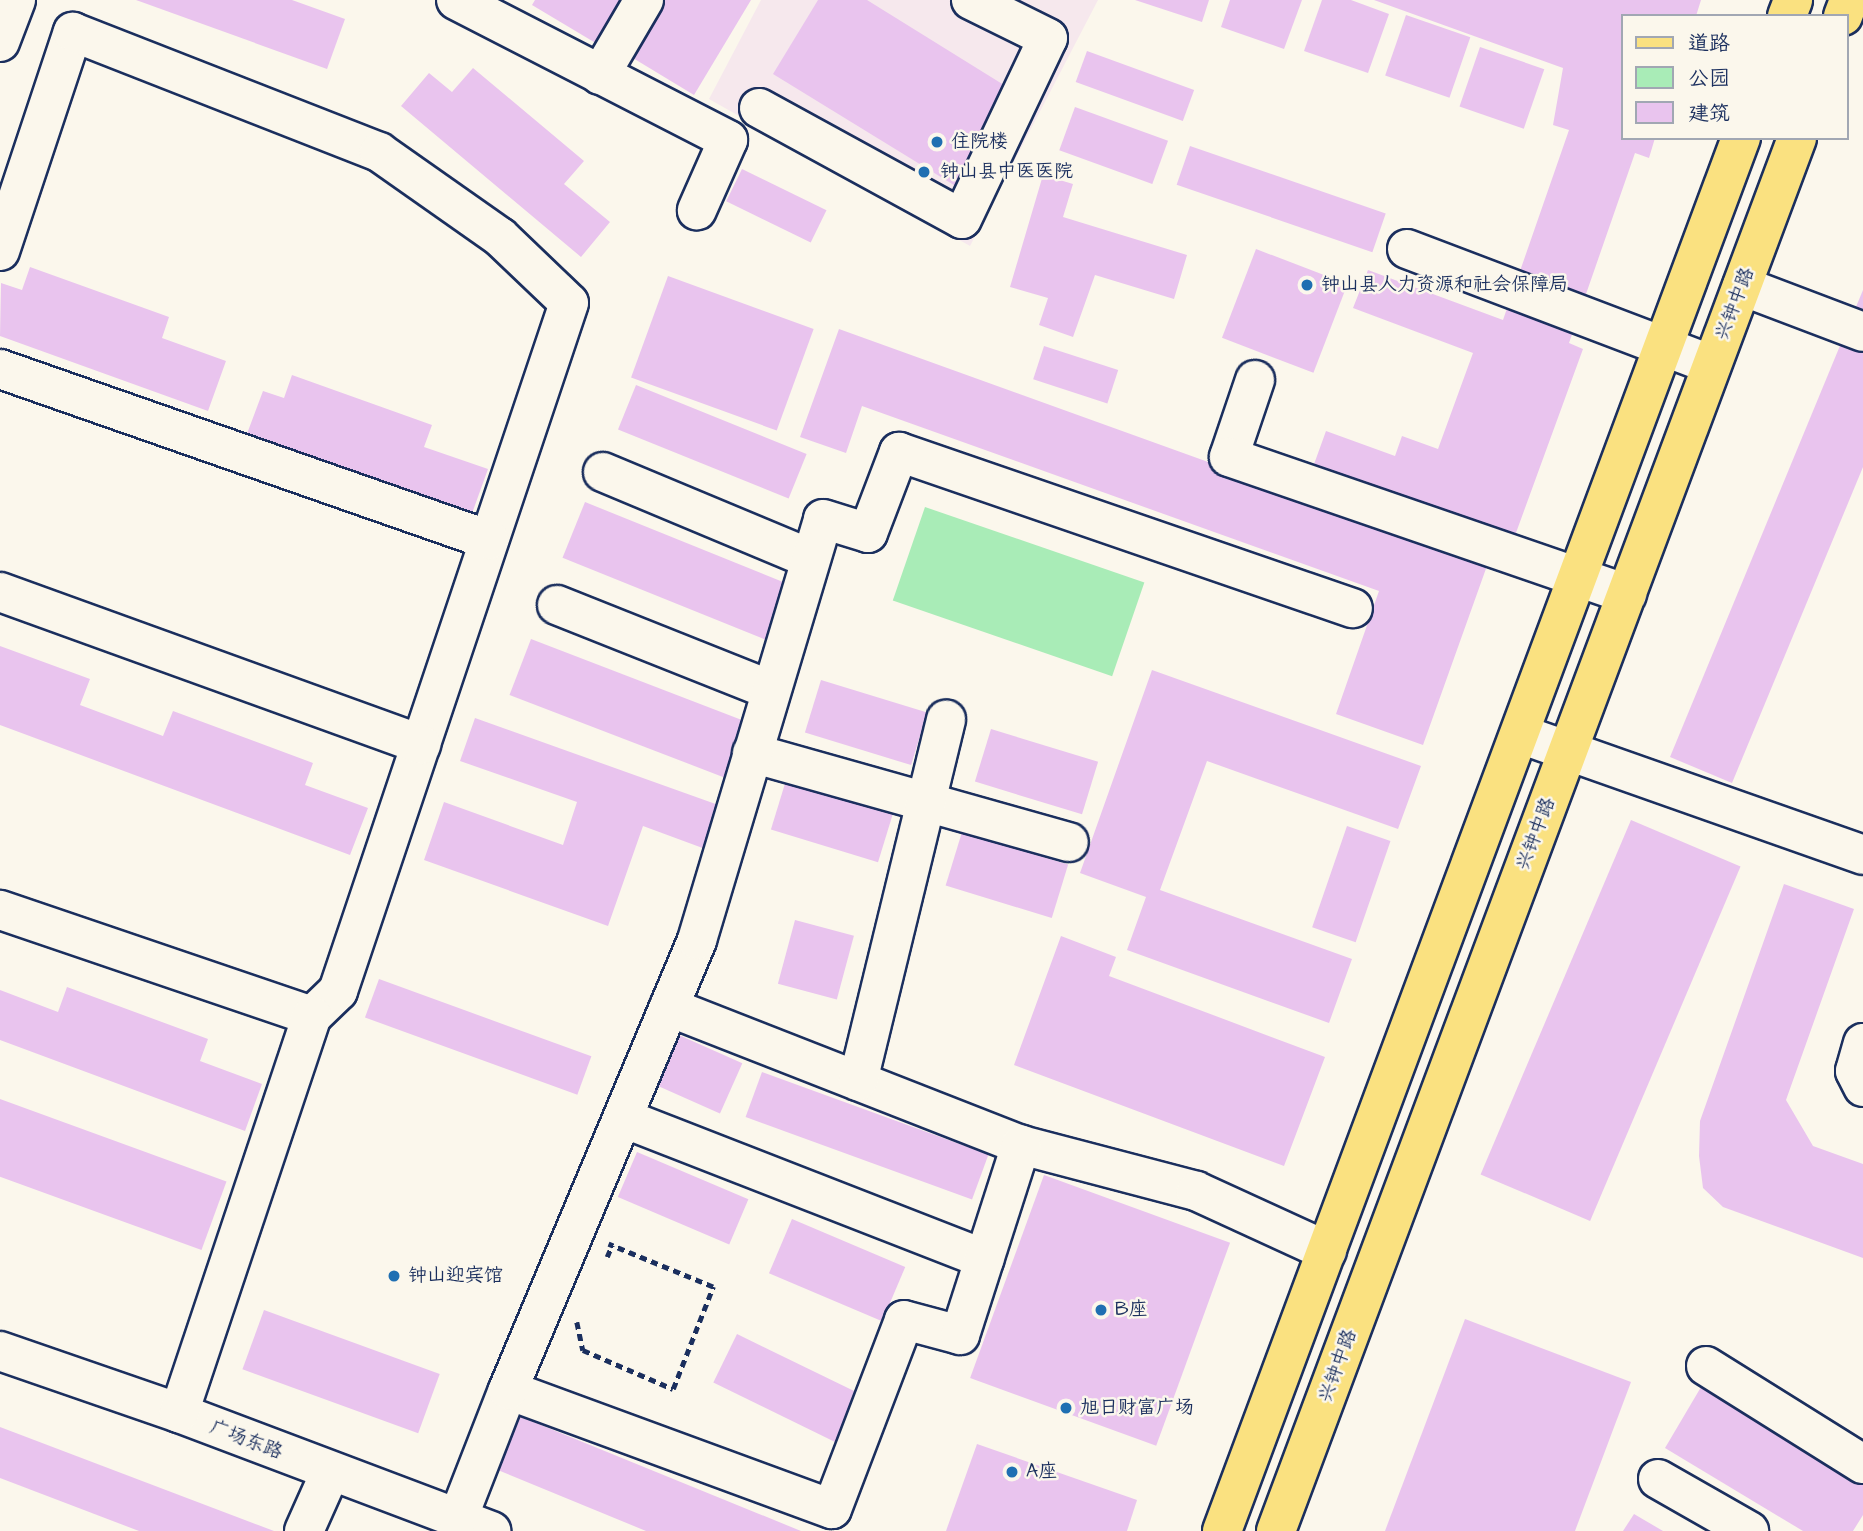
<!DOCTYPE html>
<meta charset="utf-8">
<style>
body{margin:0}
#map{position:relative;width:1863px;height:1531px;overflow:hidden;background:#fbf7ec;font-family:"Architects Daughter","LXGW WenKai TC",sans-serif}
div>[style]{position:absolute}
.built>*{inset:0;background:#f6e8ed}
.green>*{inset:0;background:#a9ecb7;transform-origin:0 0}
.building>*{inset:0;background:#e9c4ee;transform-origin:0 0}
.path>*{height:4.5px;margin-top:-2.25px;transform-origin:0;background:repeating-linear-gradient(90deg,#1b2f5e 0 7px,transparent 0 12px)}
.roads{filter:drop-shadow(2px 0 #1b2f5e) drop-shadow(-2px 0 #1b2f5e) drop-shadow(0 2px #1b2f5e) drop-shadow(0 -2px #1b2f5e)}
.minor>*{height:38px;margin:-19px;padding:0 19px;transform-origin:19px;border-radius:19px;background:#fbf7ec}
.major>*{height:38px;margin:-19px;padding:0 19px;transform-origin:19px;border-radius:19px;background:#fae180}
.dots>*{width:19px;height:19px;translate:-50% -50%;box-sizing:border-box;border:4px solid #fbf7ec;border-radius:50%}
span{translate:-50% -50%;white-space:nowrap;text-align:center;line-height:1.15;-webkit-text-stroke:5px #fbf7ec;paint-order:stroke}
.poi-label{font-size:19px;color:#1b2f5e}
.left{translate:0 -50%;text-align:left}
.street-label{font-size:19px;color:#1b2f5e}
.legend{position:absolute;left:1621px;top:14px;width:228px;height:126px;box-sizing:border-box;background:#fbf7ec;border:2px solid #a1a7b3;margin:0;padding:9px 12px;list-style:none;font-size:21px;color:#1b2f5e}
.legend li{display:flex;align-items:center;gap:14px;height:35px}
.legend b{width:35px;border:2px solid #a1a7b3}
</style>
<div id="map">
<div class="built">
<i style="clip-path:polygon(761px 0,1098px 0,970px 246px,709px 99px)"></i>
</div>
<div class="green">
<i style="left:925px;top:507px;width:232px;height:99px;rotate:19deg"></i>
</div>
<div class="building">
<i style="clip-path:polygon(136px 0,292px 0,345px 19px,327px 69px)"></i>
<i style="clip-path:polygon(535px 0,639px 0,609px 51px,532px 5px)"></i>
<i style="clip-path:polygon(647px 0,751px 0,694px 95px,618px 49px)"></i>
<i style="clip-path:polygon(818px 0,867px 0,1020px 95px,962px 190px,773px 74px)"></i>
<i style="clip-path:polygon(1135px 0,1209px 0,1202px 22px)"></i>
<i style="clip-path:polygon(1230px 0,1302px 0,1284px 49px,1221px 27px)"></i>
<i style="clip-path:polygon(1322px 0,1351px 0,1389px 14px,1368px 73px,1304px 51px)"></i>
<i style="clip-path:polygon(1374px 0,1701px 0,1696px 16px,1623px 16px,1623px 138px,1655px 138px,1649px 158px,1635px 153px,1569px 343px,1583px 349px,1513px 541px,1313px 467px,1326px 431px,1395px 456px,1402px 436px,1438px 449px,1473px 353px,1353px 308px,1368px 270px,1503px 320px,1569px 130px,1553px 125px,1563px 68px)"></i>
<i style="left:1406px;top:15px;width:68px;height:64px;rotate:19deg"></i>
<i style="left:1480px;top:47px;width:68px;height:63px;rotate:19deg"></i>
<i style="left:1087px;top:51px;width:114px;height:33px;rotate:20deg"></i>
<i style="clip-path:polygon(473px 68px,584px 161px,564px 184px,610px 222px,581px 257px,401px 106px,429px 73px,452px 92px)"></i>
<i style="left:1075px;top:107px;width:99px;height:46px;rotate:20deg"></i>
<i style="left:1190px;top:146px;width:207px;height:41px;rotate:19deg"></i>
<i style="left:742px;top:169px;width:94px;height:36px;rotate:26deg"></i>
<i style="clip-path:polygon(1043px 175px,1073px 184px,1063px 217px,1187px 255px,1174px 299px,1095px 275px,1073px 337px,1039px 325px,1048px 298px,1010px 287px)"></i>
<i style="left:1256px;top:249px;width:98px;height:95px;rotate:21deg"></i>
<i style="clip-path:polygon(30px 267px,169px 317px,162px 338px,226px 361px,208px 411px,0 336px,1px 283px,22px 290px)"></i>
<i style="left:668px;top:276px;width:155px;height:108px;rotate:20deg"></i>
<i style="clip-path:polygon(1863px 290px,1863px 467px,1732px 783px,1670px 757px)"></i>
<i style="clip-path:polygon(839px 329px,1488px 563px,1423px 745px,1336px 714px,1379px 591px,862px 406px,846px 453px,800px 437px)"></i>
<i style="left:1044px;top:346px;width:78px;height:35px;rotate:18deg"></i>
<i style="clip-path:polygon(292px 375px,432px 425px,424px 447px,488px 469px,470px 519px,245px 439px,263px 391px,284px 398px)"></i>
<i style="left:636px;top:385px;width:184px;height:48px;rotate:22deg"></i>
<i style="left:585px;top:502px;width:223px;height:60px;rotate:22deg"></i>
<i style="left:531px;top:639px;width:230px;height:60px;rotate:21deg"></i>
<i style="clip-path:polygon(0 646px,90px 679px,80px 705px,163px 736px,173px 711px,313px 763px,305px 785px,368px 808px,350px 855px,0 725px)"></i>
<i style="clip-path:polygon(1152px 670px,1421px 766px,1398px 829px,1207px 761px,1160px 890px,1352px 959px,1329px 1023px,1127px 950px,1146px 897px,1080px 873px)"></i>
<i style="left:821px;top:680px;width:111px;height:55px;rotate:17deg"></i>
<i style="clip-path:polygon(475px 718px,724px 807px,708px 850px,643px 826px,608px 926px,424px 860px,444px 802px,563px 845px,577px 802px,460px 761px)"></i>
<i style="left:991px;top:729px;width:112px;height:55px;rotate:17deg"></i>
<i style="left:787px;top:777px;width:112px;height:55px;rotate:17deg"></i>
<i style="left:1631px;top:820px;width:119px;height:385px;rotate:23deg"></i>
<i style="left:1347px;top:826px;width:46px;height:107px;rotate:19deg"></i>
<i style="left:962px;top:832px;width:111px;height:56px;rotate:17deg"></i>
<i style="clip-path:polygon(1784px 884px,1854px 909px,1786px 1100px,1813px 1146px,1863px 1164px,1863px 1258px,1723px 1207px,1703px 1188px,1699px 1156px,1700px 1121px)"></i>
<i style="left:795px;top:920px;width:61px;height:66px;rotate:15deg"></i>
<i style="clip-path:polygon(1061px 936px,1116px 957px,1109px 976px,1325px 1057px,1284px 1166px,1014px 1065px)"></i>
<i style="left:379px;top:979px;width:226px;height:41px;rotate:20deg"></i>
<i style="clip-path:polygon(67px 987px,208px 1039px,200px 1061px,262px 1084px,245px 1131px,0 1040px,0 990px,58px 1012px)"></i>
<i style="left:672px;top:1032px;width:77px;height:55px;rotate:24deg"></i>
<i style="left:762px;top:1072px;width:241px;height:48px;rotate:20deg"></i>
<i style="left:0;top:1099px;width:241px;height:73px;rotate:20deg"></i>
<i style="left:637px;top:1152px;width:121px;height:49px;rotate:23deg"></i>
<i style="left:1044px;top:1175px;width:198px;height:216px;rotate:20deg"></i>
<i style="left:792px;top:1219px;width:123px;height:59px;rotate:23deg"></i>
<i style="left:264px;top:1310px;width:187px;height:63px;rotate:20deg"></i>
<i style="clip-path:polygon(1465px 1319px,1631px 1382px,1575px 1531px,1385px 1531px)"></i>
<i style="left:737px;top:1334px;width:136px;height:54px;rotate:26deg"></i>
<i style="clip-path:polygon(1704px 1382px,1863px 1477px,1863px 1515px,1853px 1531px,1803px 1531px,1665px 1448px)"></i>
<i style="clip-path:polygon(514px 1414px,801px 1531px,646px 1531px,493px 1468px)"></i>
<i style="clip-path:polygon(0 1427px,274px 1531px,139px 1531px,0 1478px)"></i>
<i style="clip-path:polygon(977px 1444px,1137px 1500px,1127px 1531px,946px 1531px)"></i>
<i style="clip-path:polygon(1634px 1514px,1663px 1531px,1623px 1531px)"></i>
</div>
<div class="path">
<i style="left:607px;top:1257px;width:13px;rotate:-67deg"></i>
<i style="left:577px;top:1322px;width:29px;rotate:78deg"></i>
<i style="left:583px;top:1350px;width:98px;rotate:23.4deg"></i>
<i style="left:673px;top:1389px;width:110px;rotate:-68.6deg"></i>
<i style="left:713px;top:1287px;width:113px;rotate:-157.7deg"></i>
</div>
<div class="roads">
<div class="minor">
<i style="left:456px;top:0;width:306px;rotate:27.2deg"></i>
<i style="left:728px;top:140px;width:77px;rotate:113.9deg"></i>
<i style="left:0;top:42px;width:45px;rotate:-69.1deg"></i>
<i style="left:600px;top:75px;width:87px;rotate:-59.6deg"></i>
<i style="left:759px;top:108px;width:231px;rotate:28.7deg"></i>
<i style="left:962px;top:219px;width:200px;rotate:-64.6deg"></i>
<i style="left:1048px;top:38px;width:86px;rotate:-153.7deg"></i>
<i style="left:1407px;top:249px;width:326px;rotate:20.8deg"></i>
<i style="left:0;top:251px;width:231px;rotate:-71.6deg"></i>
<i style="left:73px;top:32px;width:329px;rotate:21.4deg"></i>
<i style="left:379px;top:152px;width:148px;rotate:35.1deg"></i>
<i style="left:500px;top:237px;width:95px;rotate:43.7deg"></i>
<i style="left:569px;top:303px;width:726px;rotate:108.56deg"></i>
<i style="left:338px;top:991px;width:36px;rotate:136deg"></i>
<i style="left:312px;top:1016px;width:330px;rotate:-161.2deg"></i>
<i style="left:1742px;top:286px;width:129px;rotate:20.8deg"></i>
<i style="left:0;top:369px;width:518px;rotate:19.27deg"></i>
<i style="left:1255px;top:380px;width:81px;rotate:108.7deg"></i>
<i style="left:1229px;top:457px;width:421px;rotate:19deg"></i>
<i style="left:603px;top:472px;width:223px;rotate:22.7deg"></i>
<i style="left:0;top:592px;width:448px;rotate:19.9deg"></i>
<i style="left:557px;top:605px;width:230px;rotate:21.7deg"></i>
<i style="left:1520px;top:734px;width:364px;rotate:19.4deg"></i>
<i style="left:752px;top:753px;width:329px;rotate:15.7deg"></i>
<i style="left:669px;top:1007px;width:378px;rotate:21.4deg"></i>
<i style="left:1021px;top:1145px;width:181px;rotate:14.7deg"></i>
<i style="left:1196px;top:1191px;width:144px;rotate:24.6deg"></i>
<i style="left:1863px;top:1043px;width:29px;rotate:106deg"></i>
<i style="left:1855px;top:1071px;width:18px;rotate:63deg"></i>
<i style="left:858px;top:1081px;width:372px;rotate:-76.3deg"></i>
<i style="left:623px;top:1118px;width:388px;rotate:21.3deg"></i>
<i style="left:0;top:1351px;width:189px;rotate:19.1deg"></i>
<i style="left:179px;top:1413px;width:334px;rotate:20.7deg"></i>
<i style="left:1706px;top:1366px;width:185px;rotate:32deg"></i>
<i style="left:508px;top:1390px;width:345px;rotate:20.2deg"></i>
<i style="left:832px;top:1509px;width:202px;rotate:-69.1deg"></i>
<i style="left:904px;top:1320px;width:58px;rotate:15deg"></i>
<i style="left:960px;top:1335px;width:200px;rotate:-72.2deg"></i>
<i style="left:179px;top:1413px;width:419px;rotate:-71.5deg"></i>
<i style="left:1658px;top:1479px;width:105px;rotate:29.7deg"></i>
<i style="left:458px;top:1518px;width:137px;rotate:-68.7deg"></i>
<i style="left:508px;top:1390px;width:488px;rotate:-67.2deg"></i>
<i style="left:697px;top:940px;width:439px;rotate:-73.3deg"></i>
<i style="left:823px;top:519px;width:47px;rotate:17.3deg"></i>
<i style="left:868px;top:533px;width:87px;rotate:-69.1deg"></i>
<i style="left:899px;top:452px;width:480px;rotate:19deg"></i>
<i style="left:304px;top:1531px;width:64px;rotate:-65.9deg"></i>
</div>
<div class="major">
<i style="left:1787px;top:16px;width:17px;rotate:-69deg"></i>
<i style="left:1843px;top:16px;width:17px;rotate:-69deg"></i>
<i style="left:1222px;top:1531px;width:1487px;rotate:-69.57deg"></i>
<i style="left:1276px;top:1531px;width:1487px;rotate:-69.49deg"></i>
</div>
</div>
<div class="dots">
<i style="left:937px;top:142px;background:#1f6fb2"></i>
<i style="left:924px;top:172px;background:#1f6fb2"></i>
<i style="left:1307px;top:285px;background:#1f6fb2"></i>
<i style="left:394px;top:1276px;background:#1f6fb2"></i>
<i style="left:1101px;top:1310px;background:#1f6fb2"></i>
<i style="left:1066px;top:1408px;background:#1f6fb2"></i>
<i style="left:1012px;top:1472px;background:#1f6fb2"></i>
</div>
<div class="poi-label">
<span class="left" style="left:951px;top:142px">住院楼</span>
<span class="left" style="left:940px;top:172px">钟山县中医医院</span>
<span class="left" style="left:1321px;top:285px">钟山县人力资源和社会保障局</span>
<span class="left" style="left:408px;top:1276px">钟山迎宾馆</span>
<span class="left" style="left:1115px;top:1310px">B座</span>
<span class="left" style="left:1080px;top:1408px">旭日财富广场</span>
<span class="left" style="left:1026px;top:1472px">A座</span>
</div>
<div class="street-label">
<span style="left:1735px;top:304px;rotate:-69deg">兴钟中路</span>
<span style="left:1536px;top:834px;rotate:-69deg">兴钟中路</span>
<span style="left:1338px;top:1366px;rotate:-70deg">兴钟中路</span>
<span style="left:246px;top:1440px;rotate:21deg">广场东路</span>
</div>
<ul class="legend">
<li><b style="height:9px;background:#fae180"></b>道路</li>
<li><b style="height:19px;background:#a9ecb7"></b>公园</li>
<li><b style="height:19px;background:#e9c4ee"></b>建筑</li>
</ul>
</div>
